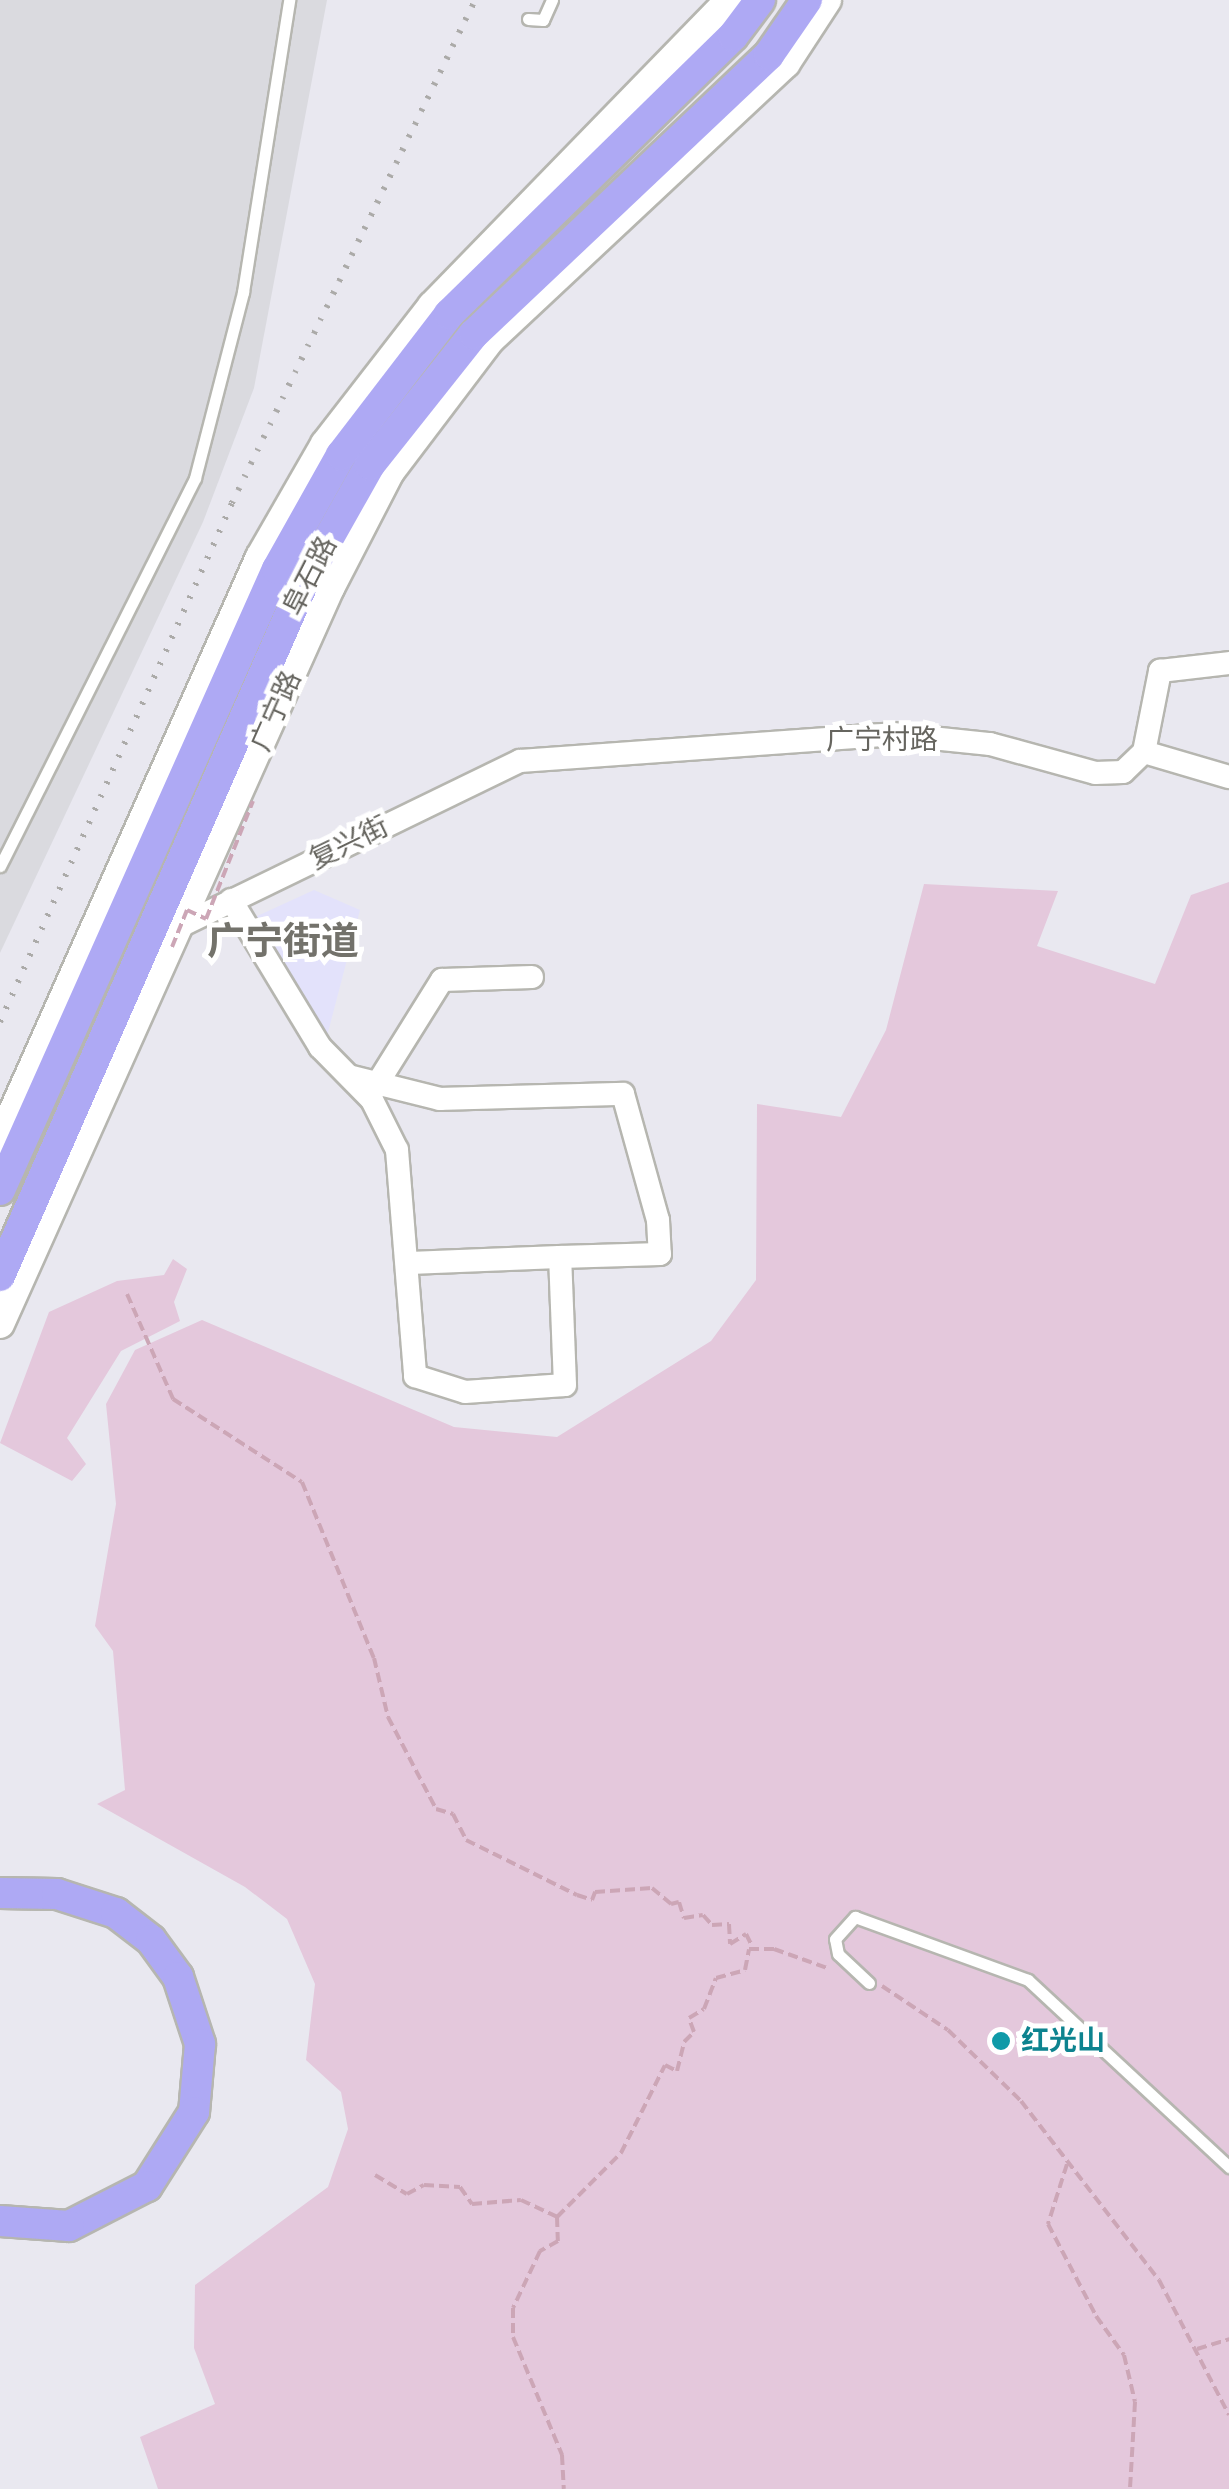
<!DOCTYPE html>
<meta charset="utf-8">
<style>
body{margin:0}
#map{position:relative;width:1229px;height:2489px;overflow:hidden;background:#e9e8f0;font-family:Signika,"Noto Sans SC",sans-serif}
div>[style]{position:absolute}
.commercial>*{inset:0;background:#e3e2fb}
.industrial>*{inset:0;background:#dadadf}
.green>*{inset:0;background:#e4c8dc}
.path>*{height:4px;margin-top:-2px;transform-origin:0;background:repeating-linear-gradient(90deg,#cca6b6 0 10px,transparent 0 15px)}
.roads{filter:drop-shadow(2px 0 #b6b6b0) drop-shadow(-2px 0 #b6b6b0) drop-shadow(0 2px #b6b6b0) drop-shadow(0 -2px #b6b6b0)}
.service>*{height:11px;margin:-5.5px;padding:0 5.5px;transform-origin:5.5px;border-radius:5.5px;background:#fff}
.minor>*{height:22px;margin:-11px;padding:0 11px;transform-origin:11px;border-radius:11px;background:#fff}
.tertiary>*{height:28px;margin:-14px;padding:0 14px;transform-origin:14px;border-radius:14px;background:#fff}
.trunk>*{height:30px;margin:-15px;padding:0 15px;transform-origin:15px;border-radius:15px;background:#aea9f4}
.rail>*{height:6px;margin-top:-3px;transform-origin:0;background:repeating-linear-gradient(90deg,#abaaa8 0 2.5px,transparent 0 14.5px)}
.path-bridge>*{height:4px;margin-top:-2px;transform-origin:0;background:repeating-linear-gradient(90deg,#cca6b6 0 10px,transparent 0 15px)}
.dots>*{width:28px;height:28px;translate:-50% -50%;box-sizing:border-box;border:5px solid #fff;border-radius:50%}
span{translate:-50% -50%;white-space:nowrap;text-align:center;line-height:1.15;-webkit-text-stroke:10px #fff;paint-order:stroke}
.street-label{font-size:28px;color:#66655f}
.culture-label{font-size:28px;color:#0d838f;font-weight:700}
.left{translate:0 -50%;text-align:left}
.district-label{font-size:38px;color:#73726b;font-weight:700}
</style>
<div id="map">
<div class="commercial">
<i style="clip-path:polygon(314px 890px,360px 910px,326px 1040px,251px 919px)"></i>
</div>
<div class="industrial">
<i style="clip-path:polygon(0 0,327px 0,254px 388px,203px 522px,0 953px)"></i>
</div>
<div class="green">
<i style="clip-path:polygon(1229px 882px,1229px 2489px,158px 2489px,140px 2437px,215px 2404px,194px 2348px,195px 2285px,328px 2187px,348px 2129px,341px 2092px,306px 2060px,315px 1984px,287px 1919px,245px 1887px,97px 1804px,125px 1790px,113px 1651px,95px 1626px,116px 1504px,106px 1404px,135px 1350px,202px 1320px,454px 1427px,557px 1437px,711px 1341px,756px 1280px,757px 1104px,841px 1117px,886px 1030px,924px 884px,1058px 891px,1037px 946px,1155px 984px,1191px 895px)"></i>
<i style="clip-path:polygon(173px 1259px,187px 1269px,174px 1302px,180px 1321px,121px 1351px,67px 1438px,86px 1464px,72px 1481px,0 1443px,49px 1312px,117px 1281px,164px 1275px)"></i>
</div>
<div class="path">
<i style="left:127px;top:1294px;width:115px;rotate:66.3deg"></i>
<i style="left:173px;top:1399px;width:153px;rotate:32.8deg"></i>
<i style="left:302px;top:1482px;width:190px;rotate:67.8deg"></i>
<i style="left:374px;top:1658px;width:61px;rotate:76.7deg"></i>
<i style="left:388px;top:1717px;width:104px;rotate:62.4deg"></i>
<i style="left:436px;top:1809px;width:18px;rotate:16deg"></i>
<i style="left:453px;top:1814px;width:29px;rotate:63deg"></i>
<i style="left:466px;top:1840px;width:124px;rotate:26.4deg"></i>
<i style="left:577px;top:1895px;width:16px;rotate:18deg"></i>
<i style="left:592px;top:1900px;width:9px;rotate:-69deg"></i>
<i style="left:595px;top:1892px;width:57px;rotate:-4deg"></i>
<i style="left:652px;top:1888px;width:25px;rotate:40deg"></i>
<i style="left:671px;top:1904px;width:8px;rotate:-14deg"></i>
<i style="left:679px;top:1902px;width:17px;rotate:73deg"></i>
<i style="left:684px;top:1918px;width:19px;rotate:-9deg"></i>
<i style="left:703px;top:1915px;width:13px;rotate:48deg"></i>
<i style="left:712px;top:1925px;width:17px;rotate:-3deg"></i>
<i style="left:729px;top:1924px;width:20px;rotate:87deg"></i>
<i style="left:730px;top:1944px;width:19px;rotate:-32deg"></i>
<i style="left:746px;top:1934px;width:16px;rotate:63deg"></i>
<i style="left:882px;top:1986px;width:79px;rotate:33.7deg"></i>
<i style="left:948px;top:2030px;width:102px;rotate:44.2deg"></i>
<i style="left:1021px;top:2101px;width:226px;rotate:52.4deg"></i>
<i style="left:1159px;top:2280px;width:152px;rotate:62.6deg"></i>
<i style="left:1067px;top:2164px;width:63px;rotate:107.6deg"></i>
<i style="left:1048px;top:2224px;width:104px;rotate:62.4deg"></i>
<i style="left:1096px;top:2316px;width:48px;rotate:54.3deg"></i>
<i style="left:1124px;top:2355px;width:48px;rotate:76.8deg"></i>
<i style="left:1135px;top:2402px;width:87px;rotate:93.3deg"></i>
<i style="left:375px;top:2175px;width:37px;rotate:31deg"></i>
<i style="left:407px;top:2194px;width:19px;rotate:-28deg"></i>
<i style="left:424px;top:2185px;width:36px;rotate:3deg"></i>
<i style="left:460px;top:2187px;width:21px;rotate:55deg"></i>
<i style="left:472px;top:2204px;width:49px;rotate:-4.7deg"></i>
<i style="left:521px;top:2200px;width:40px;rotate:25deg"></i>
<i style="left:557px;top:2217px;width:24px;rotate:88deg"></i>
<i style="left:558px;top:2241px;width:21px;rotate:151deg"></i>
<i style="left:540px;top:2251px;width:63px;rotate:115.3deg"></i>
<i style="left:513px;top:2308px;width:29px;rotate:90deg"></i>
<i style="left:513px;top:2337px;width:128px;rotate:67.4deg"></i>
<i style="left:562px;top:2455px;width:34px;rotate:87deg"></i>
<i style="left:557px;top:2217px;width:91px;rotate:-45deg"></i>
<i style="left:621px;top:2153px;width:98px;rotate:-63.4deg"></i>
<i style="left:665px;top:2065px;width:13px;rotate:27deg"></i>
<i style="left:677px;top:2071px;width:30px;rotate:-76deg"></i>
<i style="left:684px;top:2042px;width:14px;rotate:-45deg"></i>
<i style="left:694px;top:2032px;width:15px;rotate:-110deg"></i>
<i style="left:689px;top:2018px;width:17px;rotate:-31deg"></i>
<i style="left:704px;top:2009px;width:33px;rotate:-69deg"></i>
<i style="left:716px;top:1978px;width:30px;rotate:-15deg"></i>
<i style="left:745px;top:1970px;width:21px;rotate:-79deg"></i>
<i style="left:749px;top:1949px;width:25px"></i>
<i style="left:774px;top:1949px;width:59px;rotate:19.7deg"></i>
<i style="left:1197px;top:2349px;width:34px;rotate:-17deg"></i>
</div>
<div class="roads">
<div class="service">
<i style="left:528px;top:19px;width:15px;rotate:4deg"></i>
<i style="left:543px;top:20px;width:22px;rotate:-66deg"></i>
<i style="left:0;top:866px;width:434px;rotate:-63.3deg"></i>
<i style="left:195px;top:478px;width:192px;rotate:-75.5deg"></i>
<i style="left:243px;top:292px;width:296px;rotate:-81deg"></i>
<i style="left:869px;top:1983px;width:42px;rotate:-136.9deg"></i>
<i style="left:838px;top:1954px;width:15px;rotate:-101deg"></i>
<i style="left:835px;top:1939px;width:30px;rotate:-48deg"></i>
<i style="left:855px;top:1917px;width:184px;rotate:20deg"></i>
<i style="left:1028px;top:1980px;width:275px;rotate:42.9deg"></i>
</div>
<div class="minor">
<i style="left:1144px;top:752px;width:83px;rotate:-78.8deg"></i>
<i style="left:1160px;top:671px;width:69px;rotate:-6.6deg"></i>
<i style="left:1144px;top:752px;width:89px;rotate:16.4deg"></i>
<i style="left:231px;top:900px;width:172px;rotate:58.8deg"></i>
<i style="left:320px;top:1047px;width:74px;rotate:45.5deg"></i>
<i style="left:372px;top:1100px;width:56px;rotate:63.4deg"></i>
<i style="left:397px;top:1150px;width:227px;rotate:85.4deg"></i>
<i style="left:415px;top:1376px;width:52px;rotate:17.7deg"></i>
<i style="left:465px;top:1392px;width:100px;rotate:-4deg"></i>
<i style="left:565px;top:1385px;width:128px;rotate:-92.2deg"></i>
<i style="left:560px;top:1257px;width:152px;rotate:177.7deg"></i>
<i style="left:178px;top:927px;width:380px;rotate:-25.9deg"></i>
<i style="left:520px;top:761px;width:374px;rotate:-4.1deg"></i>
<i style="left:893px;top:734px;width:98px;rotate:5.9deg"></i>
<i style="left:990px;top:744px;width:109px;rotate:15.4deg"></i>
<i style="left:1095px;top:773px;width:28px;rotate:-2deg"></i>
<i style="left:1123px;top:772px;width:29px;rotate:-44deg"></i>
<i style="left:352px;top:1077px;width:91px;rotate:14deg"></i>
<i style="left:440px;top:1099px;width:183px;rotate:-1.6deg"></i>
<i style="left:623px;top:1094px;width:131px;rotate:74.5deg"></i>
<i style="left:658px;top:1220px;width:34px;rotate:87deg"></i>
<i style="left:660px;top:1254px;width:100px;rotate:178.3deg"></i>
<i style="left:377px;top:1084px;width:123px;rotate:-58deg"></i>
<i style="left:442px;top:980px;width:90px;rotate:-1.9deg"></i>
</div>
<div class="tertiary">
<i style="left:0;top:1141px;width:639px;rotate:-66deg"></i>
<i style="left:260px;top:557px;width:130px;rotate:-60.1deg"></i>
<i style="left:325px;top:444px;width:175px;rotate:-52.2deg"></i>
<i style="left:432px;top:306px;width:427px;rotate:-45.8deg"></i>
<i style="left:0;top:1324px;width:807px;rotate:-65.85deg"></i>
<i style="left:330px;top:588px;width:131px;rotate:-62.7deg"></i>
<i style="left:390px;top:472px;width:166px;rotate:-52.9deg"></i>
<i style="left:490px;top:340px;width:405px;rotate:-43.1deg"></i>
<i style="left:786px;top:63px;width:75px;rotate:-56.9deg"></i>
</div>
<div class="trunk">
<i style="left:0;top:1190px;width:680px;rotate:-65.96deg"></i>
<i style="left:277px;top:569px;width:131px;rotate:-60.7deg"></i>
<i style="left:341px;top:455px;width:178px;rotate:-52.5deg"></i>
<i style="left:449px;top:314px;width:397px;rotate:-44.4deg"></i>
<i style="left:733px;top:36px;width:45px;rotate:-53.1deg"></i>
<i style="left:0;top:1276px;width:758px;rotate:-66.34deg"></i>
<i style="left:304px;top:582px;width:134px;rotate:-60.6deg"></i>
<i style="left:370px;top:465px;width:167px;rotate:-51.6deg"></i>
<i style="left:474px;top:334px;width:406px;rotate:-43.4deg"></i>
<i style="left:769px;top:55px;width:67px;rotate:-55.4deg"></i>
<i style="left:0;top:1893px;width:57px;rotate:1deg"></i>
<i style="left:57px;top:1894px;width:62px;rotate:17.9deg"></i>
<i style="left:116px;top:1913px;width:44px;rotate:37.6deg"></i>
<i style="left:151px;top:1940px;width:46px;rotate:53.9deg"></i>
<i style="left:178px;top:1977px;width:71px;rotate:71.8deg"></i>
<i style="left:200px;top:2044px;width:68px;rotate:95deg"></i>
<i style="left:194px;top:2112px;width:88px;rotate:122.4deg"></i>
<i style="left:147px;top:2186px;width:88px;rotate:152.9deg"></i>
<i style="left:69px;top:2226px;width:69px;rotate:-175.9deg"></i>
</div>
</div>
<div class="rail">
<i style="left:0;top:1022px;width:568px;rotate:-65.91deg"></i>
<i style="left:232px;top:503px;width:559px;rotate:-64.21deg"></i>
</div>
<div class="path-bridge">
<i style="left:172px;top:947px;width:40px;rotate:-68deg"></i>
<i style="left:187px;top:910px;width:21px;rotate:25deg"></i>
<i style="left:206px;top:919px;width:127px;rotate:-68.3deg"></i>
</div>
<div class="dots">
<i style="left:1001px;top:2041px;background:#0f9aa8"></i>
</div>
<div class="street-label">
<span style="left:310px;top:576px;rotate:-63deg">阜石路</span>
<span style="left:276px;top:711px;rotate:-66deg">广宁路</span>
<span style="left:882px;top:740px">广宁村路</span>
<span style="left:349px;top:843px;rotate:-26deg">复兴街</span>
</div>
<div class="culture-label">
<span class="left" style="left:1021px;top:2041px">红光山</span>
</div>
<div class="district-label">
<span style="left:283px;top:942px">广宁街道</span>
</div>
</div>
